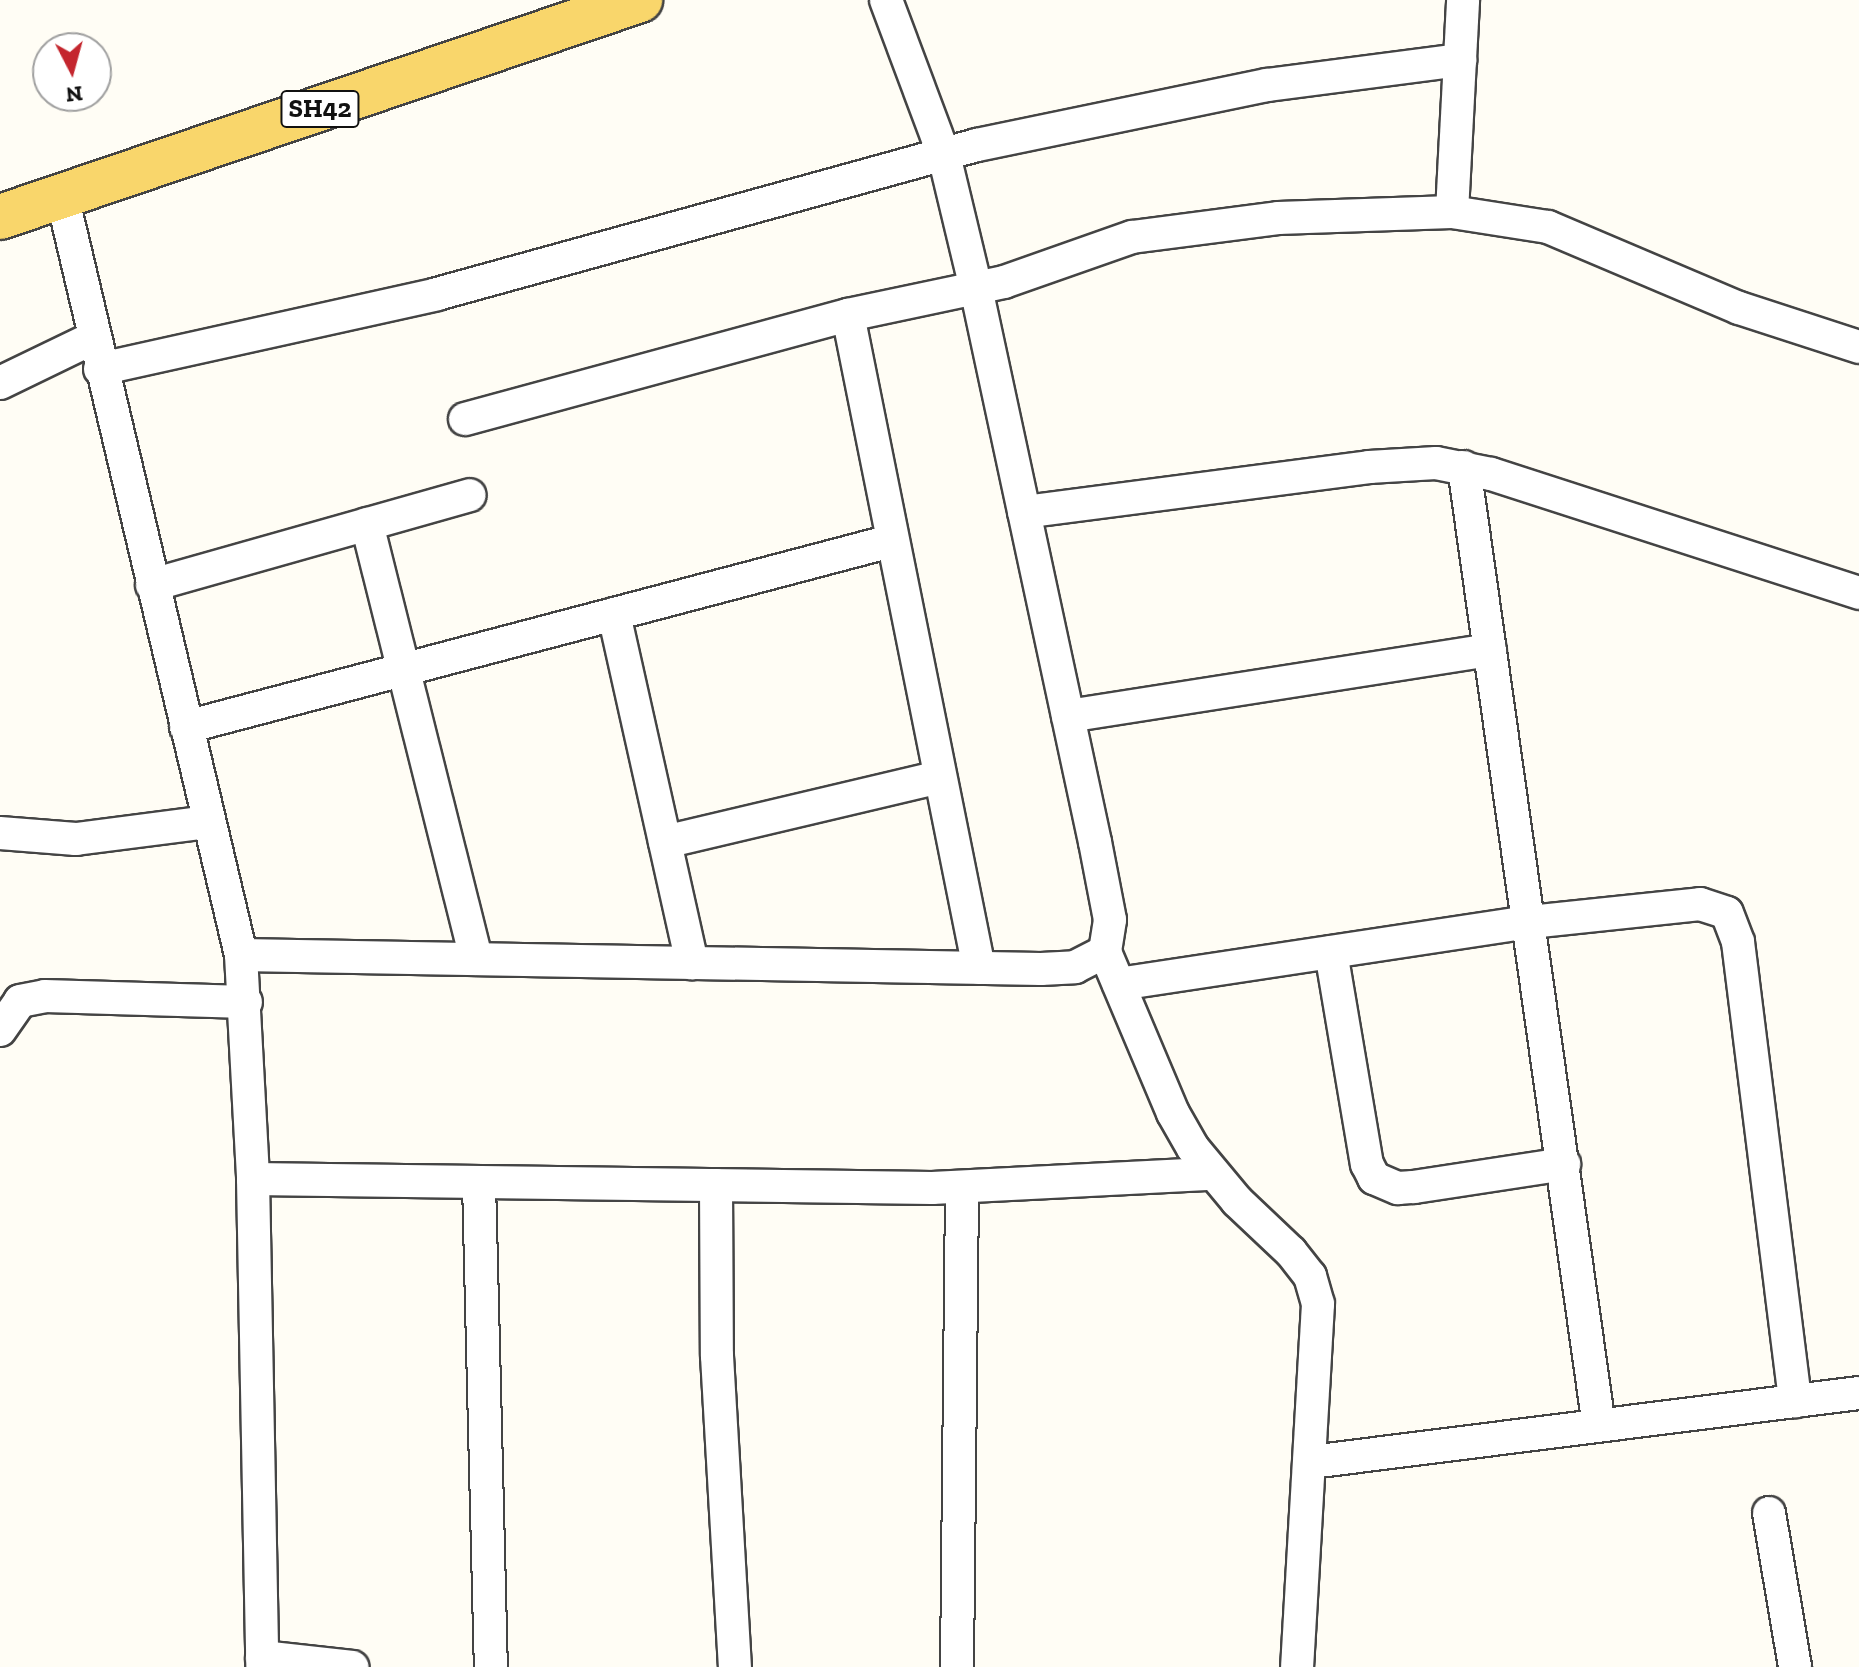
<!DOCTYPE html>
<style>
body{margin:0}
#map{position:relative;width:1859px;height:1667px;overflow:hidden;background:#fffdf5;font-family:"Zilla Slab",serif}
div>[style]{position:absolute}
.roads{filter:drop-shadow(2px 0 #444) drop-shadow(-2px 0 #444) drop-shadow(0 2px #444) drop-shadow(0 -2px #444)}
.minor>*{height:32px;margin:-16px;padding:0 16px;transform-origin:16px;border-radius:16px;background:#fff}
.primary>*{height:44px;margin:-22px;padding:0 22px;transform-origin:22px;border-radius:22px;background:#f9d66b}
span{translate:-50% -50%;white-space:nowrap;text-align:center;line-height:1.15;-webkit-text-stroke:8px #fff;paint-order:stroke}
.shield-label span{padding:2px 6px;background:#fff;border:2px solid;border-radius:6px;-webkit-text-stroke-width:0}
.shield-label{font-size:26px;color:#111;font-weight:700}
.north{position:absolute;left:32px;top:32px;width:80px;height:80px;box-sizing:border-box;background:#fff;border:2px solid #a0a0a0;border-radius:50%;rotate:174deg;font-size:22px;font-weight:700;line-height:32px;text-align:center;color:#111}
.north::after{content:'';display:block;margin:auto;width:28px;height:36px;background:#c4262e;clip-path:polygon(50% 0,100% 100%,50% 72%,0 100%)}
</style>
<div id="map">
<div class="roads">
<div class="minor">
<i style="left:886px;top:0;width:165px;rotate:69.5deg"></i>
<i style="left:944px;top:155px;width:137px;rotate:76.5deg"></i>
<i style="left:976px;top:288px;width:567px;rotate:77.88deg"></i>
<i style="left:1095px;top:842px;width:79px;rotate:79.1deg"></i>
<i style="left:1110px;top:920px;width:32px;rotate:99deg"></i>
<i style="left:1105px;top:952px;width:175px;rotate:67.1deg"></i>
<i style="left:1173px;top:1113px;width:40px;rotate:60.3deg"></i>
<i style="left:1193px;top:1148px;width:69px;rotate:50.3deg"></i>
<i style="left:1237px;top:1201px;width:74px;rotate:43.4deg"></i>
<i style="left:1291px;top:1252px;width:31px;rotate:52deg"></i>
<i style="left:1310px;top:1276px;width:29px;rotate:74deg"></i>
<i style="left:1318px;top:1304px;width:364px;rotate:93.3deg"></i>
<i style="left:62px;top:196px;width:780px;rotate:76.73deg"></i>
<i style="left:241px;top:955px;width:224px;rotate:86.9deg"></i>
<i style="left:253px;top:1179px;width:488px;rotate:88.9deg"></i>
<i style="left:1452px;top:212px;width:212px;rotate:-87deg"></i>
<i style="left:848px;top:315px;width:666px;rotate:78.66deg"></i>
<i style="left:100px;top:369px;width:345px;rotate:-12.5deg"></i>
<i style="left:437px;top:294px;width:560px;rotate:-15.43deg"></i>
<i style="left:977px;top:145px;width:296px;rotate:-11.7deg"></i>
<i style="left:1267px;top:85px;width:195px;rotate:-7.4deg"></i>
<i style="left:0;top:383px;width:103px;rotate:-25.8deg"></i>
<i style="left:465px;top:419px;width:397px;rotate:-15.2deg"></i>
<i style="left:848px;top:315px;width:159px;rotate:-11.9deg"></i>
<i style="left:1004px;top:282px;width:136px;rotate:-19.4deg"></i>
<i style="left:1132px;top:237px;width:147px;rotate:-7.4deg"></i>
<i style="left:1278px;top:218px;width:174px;rotate:-2deg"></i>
<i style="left:1452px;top:212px;width:97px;rotate:8.9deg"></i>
<i style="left:1548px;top:227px;width:207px;rotate:23deg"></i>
<i style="left:1739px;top:308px;width:126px;rotate:18deg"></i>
<i style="left:1464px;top:467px;width:968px;rotate:81.99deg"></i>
<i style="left:1024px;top:512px;width:348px;rotate:-7.4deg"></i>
<i style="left:1369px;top:467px;width:67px;rotate:-3.4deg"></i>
<i style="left:1436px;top:463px;width:56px;rotate:11.3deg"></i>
<i style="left:1491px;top:474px;width:387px;rotate:17.9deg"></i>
<i style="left:367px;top:524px;width:448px;rotate:75.9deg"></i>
<i style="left:152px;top:585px;width:330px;rotate:-15.8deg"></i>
<i style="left:614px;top:614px;width:358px;rotate:77.4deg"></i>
<i style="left:1068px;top:716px;width:427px;rotate:-8.9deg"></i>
<i style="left:186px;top:727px;width:729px;rotate:-14.78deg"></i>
<i style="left:0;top:833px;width:76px;rotate:4.5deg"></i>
<i style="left:76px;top:839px;width:134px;rotate:-7.3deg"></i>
<i style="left:665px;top:842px;width:282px;rotate:-13.3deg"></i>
<i style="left:1331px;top:952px;width:215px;rotate:80.4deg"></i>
<i style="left:1367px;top:1164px;width:16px;rotate:63deg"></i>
<i style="left:1374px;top:1178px;width:26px;rotate:23deg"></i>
<i style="left:1398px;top:1188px;width:16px;rotate:-4deg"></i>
<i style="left:1414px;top:1187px;width:152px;rotate:-8.7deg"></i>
<i style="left:241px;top:955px;width:800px;rotate:1deg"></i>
<i style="left:1041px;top:969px;width:34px;rotate:-3deg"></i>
<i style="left:1075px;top:967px;width:34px;rotate:-27deg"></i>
<i style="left:1119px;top:984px;width:416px;rotate:-8.6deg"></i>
<i style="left:1530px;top:922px;width:171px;rotate:-6deg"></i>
<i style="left:1700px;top:904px;width:28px;rotate:18deg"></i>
<i style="left:1727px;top:913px;width:31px;rotate:69deg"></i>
<i style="left:1738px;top:942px;width:463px;rotate:82.9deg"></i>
<i style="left:0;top:1030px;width:35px;rotate:-55deg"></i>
<i style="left:20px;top:1001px;width:25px;rotate:-11deg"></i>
<i style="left:45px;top:996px;width:201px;rotate:1.7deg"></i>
<i style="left:253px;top:1179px;width:679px;rotate:0.76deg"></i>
<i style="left:932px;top:1188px;width:280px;rotate:-2.9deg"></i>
<i style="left:479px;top:1182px;width:485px;rotate:88.6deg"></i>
<i style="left:716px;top:1185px;width:171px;rotate:89.7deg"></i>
<i style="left:717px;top:1356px;width:312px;rotate:86.7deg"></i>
<i style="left:1311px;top:1462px;width:552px;rotate:-7.18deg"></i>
<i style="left:1769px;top:1513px;width:156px;rotate:80.4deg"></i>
<i style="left:262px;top:1657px;width:91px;rotate:6.3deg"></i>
<i style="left:957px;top:1667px;width:480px;rotate:-89.4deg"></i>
</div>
<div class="primary">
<i style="left:0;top:217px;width:676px;rotate:-18.73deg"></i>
</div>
</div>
<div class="shield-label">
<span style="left:320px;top:109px">SH42</span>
</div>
<div class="north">N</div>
</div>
